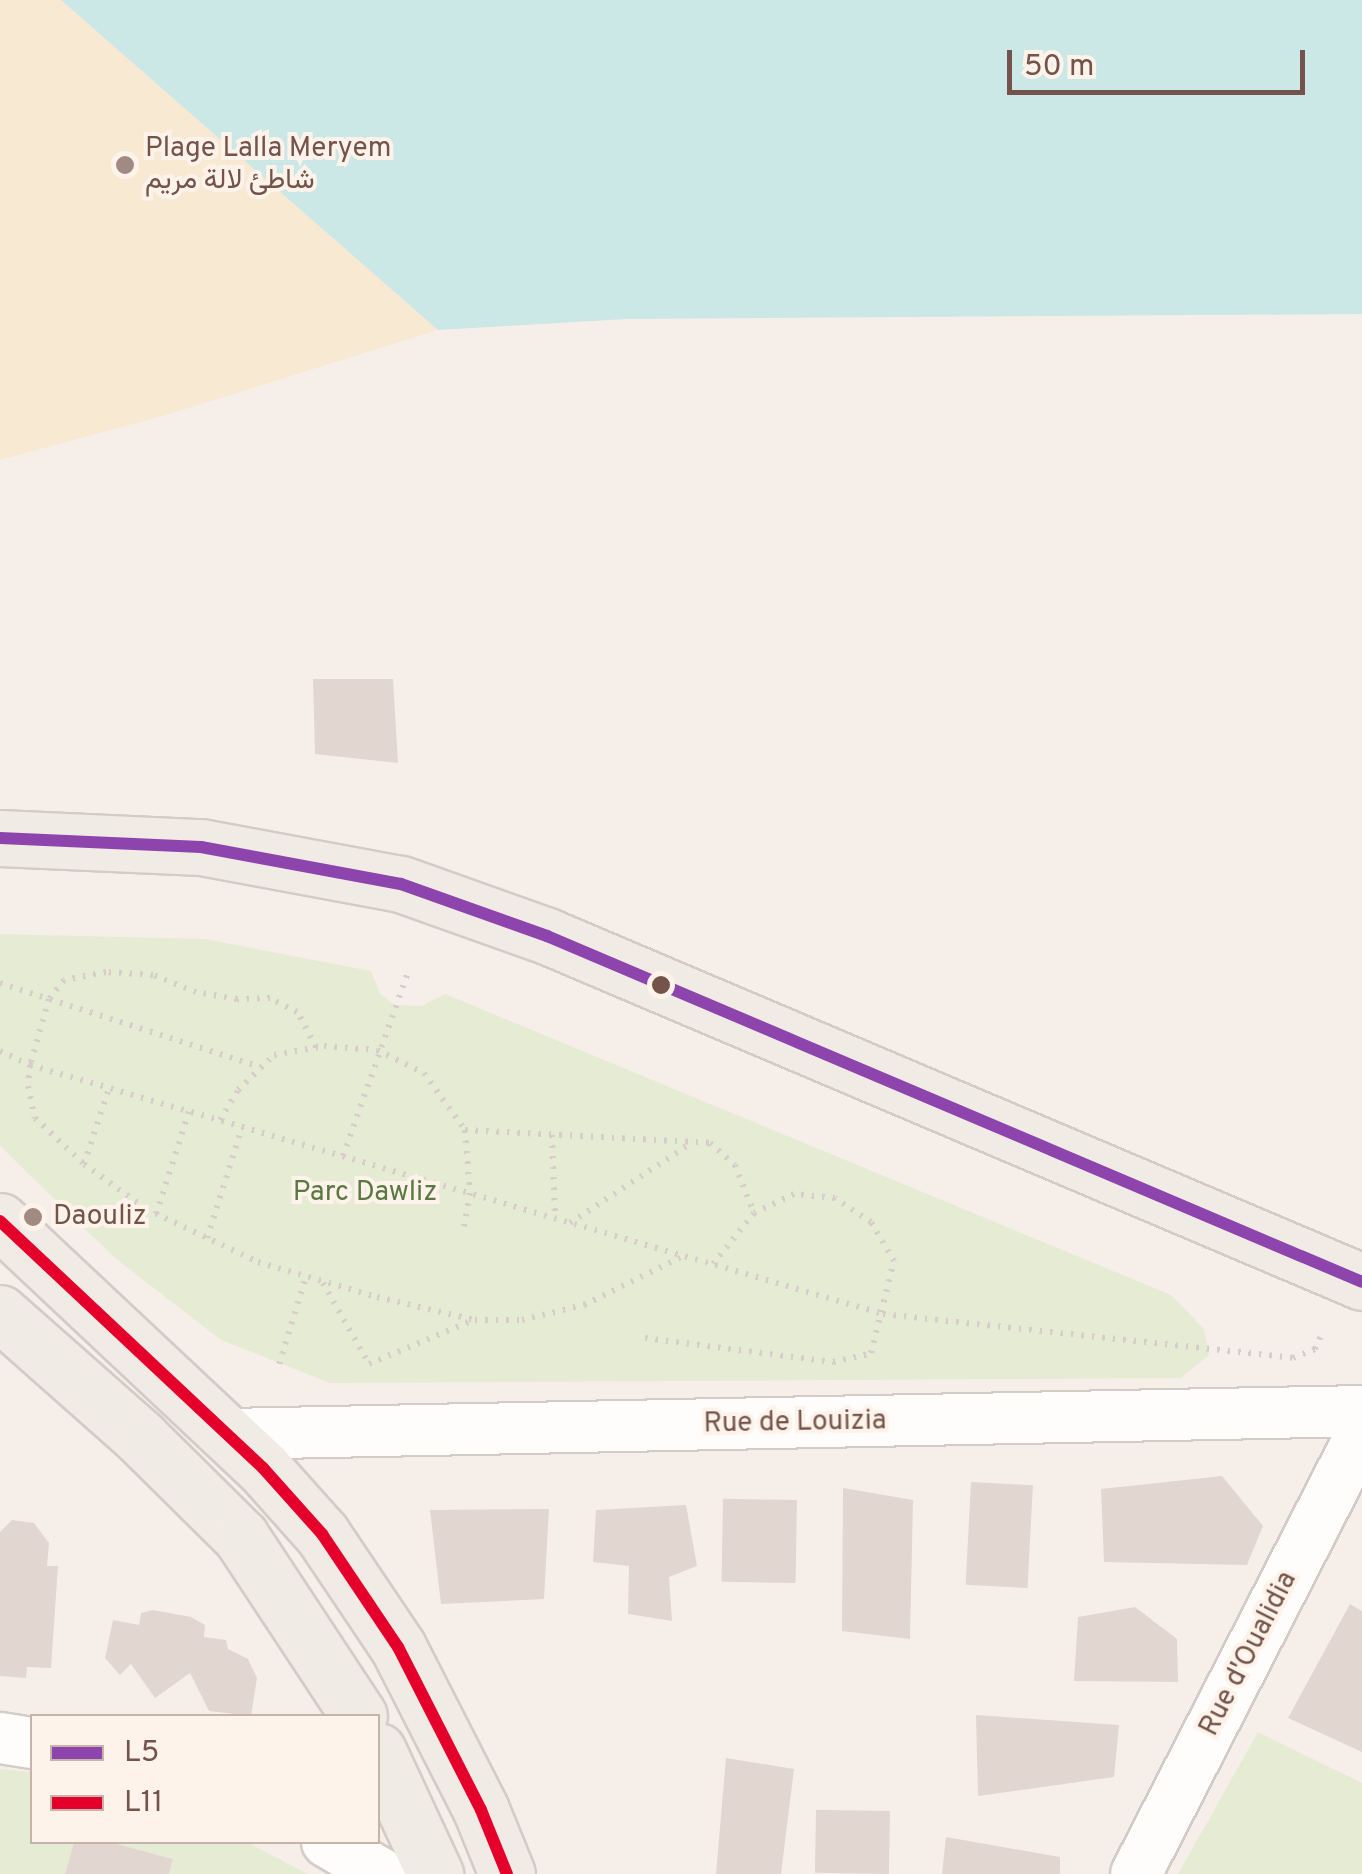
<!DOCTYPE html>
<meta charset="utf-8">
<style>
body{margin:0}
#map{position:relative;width:1362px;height:1874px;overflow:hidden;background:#f6efe9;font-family:Overpass,Vazirmatn,sans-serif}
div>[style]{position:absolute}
.green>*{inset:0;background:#e6ebd4}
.sand>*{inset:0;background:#f8e9d2}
.water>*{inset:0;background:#cbe7e6}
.building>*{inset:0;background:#e2d6d1;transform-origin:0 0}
.path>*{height:6px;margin-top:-3px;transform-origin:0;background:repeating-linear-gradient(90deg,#d7cdca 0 2.5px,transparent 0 10.5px)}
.roads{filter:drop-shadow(2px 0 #d4cbc7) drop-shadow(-2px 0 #d4cbc7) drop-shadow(0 2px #d4cbc7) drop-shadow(0 -2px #d4cbc7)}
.minor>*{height:50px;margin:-25px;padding:0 25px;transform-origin:25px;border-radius:25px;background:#fefdfc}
.major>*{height:55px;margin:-27.5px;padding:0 27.5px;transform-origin:27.5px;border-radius:27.5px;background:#f1ebe5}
.bus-1>*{height:12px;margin:-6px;padding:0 6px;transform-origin:6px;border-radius:6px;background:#8e44ad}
.bus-2>*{height:12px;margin:-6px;padding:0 6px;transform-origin:6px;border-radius:6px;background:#e4002b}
.dots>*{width:28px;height:28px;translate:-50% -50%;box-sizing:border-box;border:5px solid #fef3ea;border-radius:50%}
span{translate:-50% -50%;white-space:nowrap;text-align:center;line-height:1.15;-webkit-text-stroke:8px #fef3ea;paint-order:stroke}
.poi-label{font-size:28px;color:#73534a}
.left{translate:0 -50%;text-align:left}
.park-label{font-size:28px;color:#5b7842}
.street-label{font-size:28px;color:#73534a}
.legend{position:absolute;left:30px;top:1714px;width:350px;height:130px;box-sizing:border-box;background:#fef3ea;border:2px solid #c6b3aa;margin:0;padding:12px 18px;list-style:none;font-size:30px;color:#73534a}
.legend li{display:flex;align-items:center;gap:20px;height:50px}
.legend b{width:50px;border:2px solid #c6b3aa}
.scale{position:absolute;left:1007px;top:50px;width:298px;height:45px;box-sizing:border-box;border:5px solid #73534a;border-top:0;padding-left:12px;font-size:30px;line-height:35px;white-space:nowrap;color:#73534a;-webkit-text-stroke:8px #fef3ea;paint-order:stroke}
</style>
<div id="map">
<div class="green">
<i style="clip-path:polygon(0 934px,205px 939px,371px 971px,380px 994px,395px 1005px,422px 1006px,445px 994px,1171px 1295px,1204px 1329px,1209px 1355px,1181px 1378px,330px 1383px,221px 1340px,115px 1258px,0 1146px)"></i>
<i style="clip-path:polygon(1258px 1732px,1362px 1783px,1362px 1874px,1178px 1874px)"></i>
<i style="clip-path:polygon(0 1769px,32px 1772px,32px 1842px,74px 1842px,65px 1874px,0 1874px)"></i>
<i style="clip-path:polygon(109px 1842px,247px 1842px,308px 1874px,169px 1874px,173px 1859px)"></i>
</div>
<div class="sand">
<i style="clip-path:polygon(0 0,61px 0,438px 330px,166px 415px,0 460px)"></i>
</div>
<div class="water">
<i style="clip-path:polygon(61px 0,1362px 0,1362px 314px,626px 319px,438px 330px)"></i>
</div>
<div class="building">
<i style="clip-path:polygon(313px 679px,393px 679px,398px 763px,315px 754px)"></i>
<i style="clip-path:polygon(1222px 1476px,1263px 1526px,1247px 1565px,1104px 1562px,1101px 1489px)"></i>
<i style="left:971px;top:1482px;width:62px;height:103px;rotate:3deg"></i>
<i style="clip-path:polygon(843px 1488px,913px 1500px,910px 1639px,842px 1631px)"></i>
<i style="left:797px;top:1500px;width:83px;height:74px;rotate:91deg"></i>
<i style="clip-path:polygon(686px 1505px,697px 1566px,669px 1577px,672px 1621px,628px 1614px,629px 1566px,593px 1562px,596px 1510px)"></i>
<i style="clip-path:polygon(549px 1509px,544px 1599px,441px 1604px,430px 1510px)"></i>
<i style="clip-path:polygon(12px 1520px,34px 1523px,49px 1543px,47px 1566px,58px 1566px,51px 1668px,27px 1667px,26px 1678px,0 1676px,0 1532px)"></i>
<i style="clip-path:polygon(1350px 1604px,1362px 1611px,1362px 1752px,1288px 1718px)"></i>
<i style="clip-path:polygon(1135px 1607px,1177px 1639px,1178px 1682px,1074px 1681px,1078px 1617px)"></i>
<i style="clip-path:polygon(153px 1610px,191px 1617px,205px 1625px,204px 1637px,226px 1640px,228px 1649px,248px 1659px,257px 1678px,251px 1716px,209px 1711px,190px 1673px,155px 1698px,131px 1664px,120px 1675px,105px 1658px,113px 1620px,139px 1625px,141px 1613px)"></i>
<i style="clip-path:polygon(976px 1715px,1119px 1725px,1114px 1777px,978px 1796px)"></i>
<i style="clip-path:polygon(726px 1758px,794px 1769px,781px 1874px,716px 1874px)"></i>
<i style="left:890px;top:1811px;width:63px;height:74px;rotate:91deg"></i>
<i style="clip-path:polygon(946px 1837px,1060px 1857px,1060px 1874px,942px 1874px)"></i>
<i style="clip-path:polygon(74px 1842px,109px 1842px,173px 1859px,169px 1874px,65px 1874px)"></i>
</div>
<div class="path">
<i style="left:0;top:983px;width:273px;rotate:17.9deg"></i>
<i style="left:316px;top:1047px;width:40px;rotate:-118deg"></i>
<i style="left:297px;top:1012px;width:30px;rotate:-153deg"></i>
<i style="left:270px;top:998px;width:33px;rotate:178deg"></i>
<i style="left:237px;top:999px;width:42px;rotate:-170.3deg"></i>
<i style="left:196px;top:992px;width:46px;rotate:-158.4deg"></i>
<i style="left:153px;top:975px;width:47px;rotate:-176.3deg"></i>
<i style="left:106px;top:972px;width:43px;rotate:169.2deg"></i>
<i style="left:64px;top:980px;width:24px;rotate:128deg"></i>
<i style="left:49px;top:999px;width:69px;rotate:106.1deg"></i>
<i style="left:30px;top:1065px;width:21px;rotate:95deg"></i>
<i style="left:28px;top:1086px;width:33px;rotate:78deg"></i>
<i style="left:35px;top:1118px;width:67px;rotate:43.2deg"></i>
<i style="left:84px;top:1164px;width:77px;rotate:36deg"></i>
<i style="left:146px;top:1209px;width:124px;rotate:25.3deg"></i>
<i style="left:258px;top:1262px;width:124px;rotate:16.4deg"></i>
<i style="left:377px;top:1297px;width:101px;rotate:13.2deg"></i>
<i style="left:475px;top:1320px;width:47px"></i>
<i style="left:522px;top:1320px;width:64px;rotate:-13.6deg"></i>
<i style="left:584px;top:1305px;width:108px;rotate:-26.3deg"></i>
<i style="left:0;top:1051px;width:33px;rotate:25deg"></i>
<i style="left:30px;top:1065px;width:889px;rotate:16.27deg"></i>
<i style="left:883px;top:1314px;width:412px;rotate:6.1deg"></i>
<i style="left:1293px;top:1358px;width:24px;rotate:-22deg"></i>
<i style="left:1315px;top:1349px;width:20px;rotate:-66deg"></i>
<i style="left:220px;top:1120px;width:35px;rotate:-59deg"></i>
<i style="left:238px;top:1090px;width:50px;rotate:-44.2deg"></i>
<i style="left:274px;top:1055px;width:51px;rotate:-10.2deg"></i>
<i style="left:324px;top:1046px;width:53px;rotate:4.3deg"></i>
<i style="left:377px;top:1050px;width:52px;rotate:26.1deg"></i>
<i style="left:424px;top:1073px;width:70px;rotate:54.3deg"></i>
<i style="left:465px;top:1130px;width:63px;rotate:85.5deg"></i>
<i style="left:470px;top:1193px;width:34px;rotate:100deg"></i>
<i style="left:465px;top:1130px;width:245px;rotate:3deg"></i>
<i style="left:710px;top:1143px;width:33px;rotate:41deg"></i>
<i style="left:735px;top:1165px;width:52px;rotate:68.4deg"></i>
<i style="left:552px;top:1135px;width:83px;rotate:87.9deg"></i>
<i style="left:343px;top:1156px;width:197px;rotate:-70.5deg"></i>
<i style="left:84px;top:1164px;width:80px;rotate:-71.8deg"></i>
<i style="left:156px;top:1214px;width:108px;rotate:-72.2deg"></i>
<i style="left:570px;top:1223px;width:147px;rotate:-33.4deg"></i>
<i style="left:207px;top:1238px;width:116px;rotate:-72.5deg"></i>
<i style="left:323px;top:1283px;width:93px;rotate:60.4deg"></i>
<i style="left:369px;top:1364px;width:113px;rotate:-22.9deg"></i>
<i style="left:645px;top:1338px;width:190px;rotate:7.3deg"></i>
<i style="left:833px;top:1362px;width:39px;rotate:-13deg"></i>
<i style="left:871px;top:1353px;width:95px;rotate:-76deg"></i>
<i style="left:894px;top:1261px;width:45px;rotate:-120.5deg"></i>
<i style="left:871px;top:1222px;width:43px;rotate:-146.3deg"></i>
<i style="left:835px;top:1198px;width:41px;rotate:-174.4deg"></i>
<i style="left:794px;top:1194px;width:44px;rotate:154.6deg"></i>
<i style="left:754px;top:1213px;width:65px;rotate:128.8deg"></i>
<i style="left:279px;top:1364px;width:92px;rotate:-72.9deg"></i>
</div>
<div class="roads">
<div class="minor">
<i style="left:228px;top:1434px;width:1134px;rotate:-1.16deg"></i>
<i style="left:0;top:1738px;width:32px;rotate:9deg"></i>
<i style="left:327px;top:1842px;width:64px;rotate:30.2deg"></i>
<i style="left:1136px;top:1874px;width:496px;rotate:-62.9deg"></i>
</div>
<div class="major">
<i style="left:0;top:838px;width:201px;rotate:2.6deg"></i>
<i style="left:201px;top:847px;width:203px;rotate:10.5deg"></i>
<i style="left:401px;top:884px;width:155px;rotate:19.6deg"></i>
<i style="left:547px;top:936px;width:885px;rotate:23deg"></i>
<i style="left:0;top:1221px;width:361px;rotate:43.2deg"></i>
<i style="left:263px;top:1468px;width:89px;rotate:48.2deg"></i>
<i style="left:322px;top:1534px;width:136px;rotate:56.1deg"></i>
<i style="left:398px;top:1647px;width:183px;rotate:63deg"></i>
<i style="left:481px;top:1810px;width:69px;rotate:67.9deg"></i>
<i style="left:0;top:1313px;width:187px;rotate:41.5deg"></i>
<i style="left:140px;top:1437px;width:142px;rotate:44.7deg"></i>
<i style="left:241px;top:1537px;width:214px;rotate:56.6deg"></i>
<i style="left:378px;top:1751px;width:136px;rotate:65.1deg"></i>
</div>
</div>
<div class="bus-1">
<i style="left:0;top:838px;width:201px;rotate:2.6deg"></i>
<i style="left:201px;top:847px;width:203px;rotate:10.5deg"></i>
<i style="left:401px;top:884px;width:155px;rotate:19.6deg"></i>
<i style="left:547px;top:936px;width:885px;rotate:23deg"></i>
</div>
<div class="bus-2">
<i style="left:0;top:1221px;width:361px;rotate:43.2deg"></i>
<i style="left:263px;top:1468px;width:89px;rotate:48.2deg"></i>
<i style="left:322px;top:1534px;width:136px;rotate:56.1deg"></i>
<i style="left:398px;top:1647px;width:183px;rotate:63deg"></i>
<i style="left:481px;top:1810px;width:69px;rotate:67.9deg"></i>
</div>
<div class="dots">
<i style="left:125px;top:165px;background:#a18a82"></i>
<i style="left:661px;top:985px;background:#73534a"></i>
<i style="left:33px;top:1217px;background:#a18a82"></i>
</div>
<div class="poi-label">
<span class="left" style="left:145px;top:165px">Plage Lalla Meryem<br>شاطئ لالة مريم</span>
<span class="left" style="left:53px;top:1217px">Daouliz</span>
</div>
<div class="park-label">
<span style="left:365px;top:1193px">Parc Dawliz</span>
</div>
<div class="street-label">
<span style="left:795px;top:1423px;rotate:-1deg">Rue de Louizia</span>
<span style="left:1249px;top:1654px;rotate:-63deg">Rue d'Oualidia</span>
</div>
<ul class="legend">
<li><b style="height:12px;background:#8e44ad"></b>L5</li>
<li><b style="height:12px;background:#e4002b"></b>L11</li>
</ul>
<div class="scale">50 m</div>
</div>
